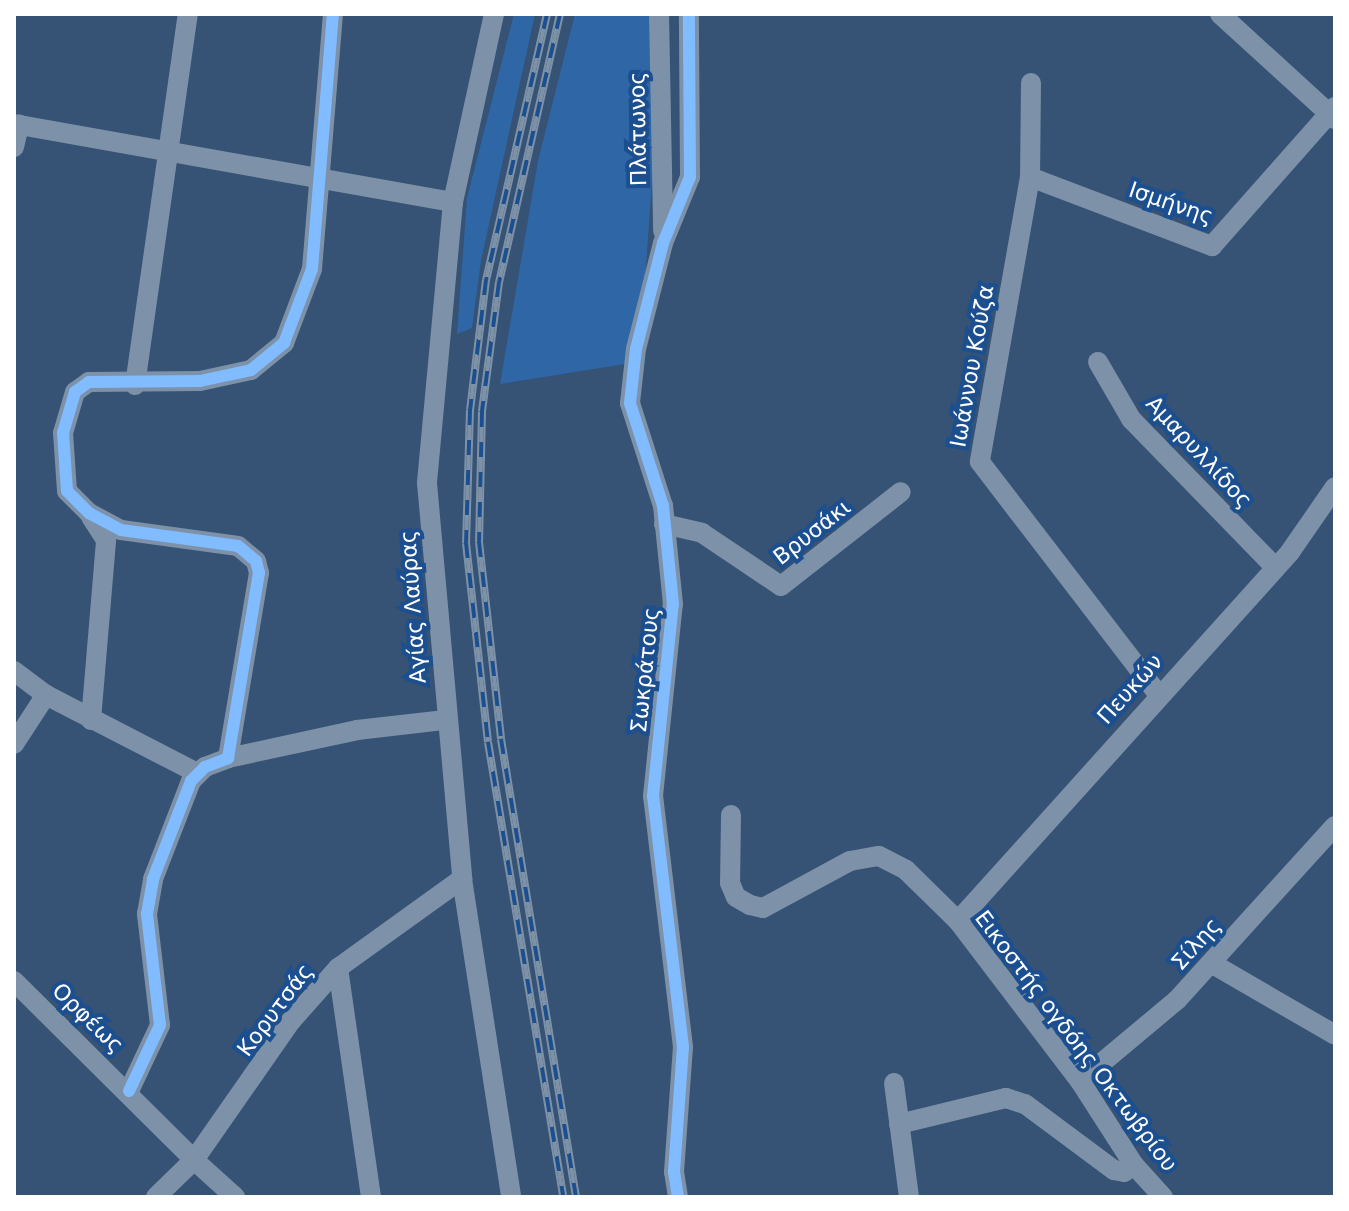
<!DOCTYPE html>
<meta charset="utf-8">
<style>
body{margin:0}
#map{position:relative;width:1349px;height:1211px;overflow:hidden;background:#365274;font-family:"DejaVu Sans",sans-serif}
div>[style]{position:absolute}
.green>*{inset:0;background:#2f66a5}
.street>*{height:20px;margin:-10px;padding:0 10px;transform-origin:10px;border-radius:10px;background:#7d92a8}
.rail>*{height:8px;margin-top:-4px;transform-origin:0;background:repeating-linear-gradient(90deg,#1b4f8f 0 15px,#7e92a7 0 30px);box-sizing:border-box;border-block:2px solid #7e92a7}
.cycleway>*{height:12px;margin:-6px;padding:0 6px;transform-origin:6px;border-radius:6px;background:#80bcff}
span{translate:-50% -50%;white-space:nowrap;text-align:center;line-height:1.15;-webkit-text-stroke:8px #1b4f8f;paint-order:stroke}
.street-label{font-size:22px;color:#fff}
.frame{position:absolute;inset:0;border:16px solid #fff;pointer-events:none}
</style>
<div id="map">
<div class="green">
<i style="clip-path:polygon(514px 14px,535px 14px,481px 261px,472px 328px,457px 334px,467px 198px)"></i>
<i style="clip-path:polygon(575px 14px,649px 14px,653px 168px,645px 280px,625px 364px,500px 384px,538px 161px)"></i>
</div>
<div class="street">
<i style="left:494px;top:14px;width:192px;rotate:102.3deg"></i>
<i style="left:453px;top:202px;width:282px;rotate:95.3deg"></i>
<i style="left:427px;top:483px;width:398px;rotate:84.9deg"></i>
<i style="left:462px;top:879px;width:322px;rotate:81.2deg"></i>
<i style="left:659px;top:14px;width:217px;rotate:88.9deg"></i>
<i style="left:1220px;top:14px;width:156px;rotate:42.4deg"></i>
<i style="left:1031px;top:83px;width:94px;rotate:90.6deg"></i>
<i style="left:1030px;top:177px;width:289px;rotate:100deg"></i>
<i style="left:980px;top:462px;width:292px;rotate:52.5deg"></i>
<i style="left:14px;top:124px;width:446px;rotate:10.1deg"></i>
<i style="left:14px;top:147px;width:23px;rotate:-77deg"></i>
<i style="left:1030px;top:177px;width:195px;rotate:20.8deg"></i>
<i style="left:1212px;top:246px;width:186px;rotate:-48.5deg"></i>
<i style="left:1098px;top:362px;width:66px;rotate:59.9deg"></i>
<i style="left:1131px;top:419px;width:206px;rotate:45.8deg"></i>
<i style="left:135px;top:385px;width:375px;rotate:-81.9deg"></i>
<i style="left:664px;top:524px;width:39px;rotate:13deg"></i>
<i style="left:702px;top:533px;width:95px;rotate:33.9deg"></i>
<i style="left:781px;top:586px;width:152px;rotate:-38.1deg"></i>
<i style="left:14px;top:671px;width:40px;rotate:37deg"></i>
<i style="left:46px;top:695px;width:170px;rotate:27.3deg"></i>
<i style="left:91px;top:720px;width:181px;rotate:-85.2deg"></i>
<i style="left:106px;top:540px;width:27px;rotate:-123deg"></i>
<i style="left:14px;top:744px;width:59px;rotate:-56.9deg"></i>
<i style="left:228px;top:758px;width:132px;rotate:-12.2deg"></i>
<i style="left:357px;top:730px;width:89px;rotate:-6.5deg"></i>
<i style="left:731px;top:815px;width:68px;rotate:90.8deg"></i>
<i style="left:730px;top:883px;width:15px;rotate:67deg"></i>
<i style="left:736px;top:897px;width:16px;rotate:30deg"></i>
<i style="left:750px;top:905px;width:13px;rotate:13deg"></i>
<i style="left:763px;top:908px;width:99px;rotate:-28.4deg"></i>
<i style="left:850px;top:861px;width:29px;rotate:-10deg"></i>
<i style="left:879px;top:856px;width:30px;rotate:27deg"></i>
<i style="left:906px;top:870px;width:73px;rotate:44.4deg"></i>
<i style="left:958px;top:921px;width:201px;rotate:52.7deg"></i>
<i style="left:1080px;top:1081px;width:100px;rotate:57.3deg"></i>
<i style="left:1134px;top:1165px;width:43px;rotate:47.8deg"></i>
<i style="left:958px;top:921px;width:496px;rotate:-48deg"></i>
<i style="left:1290px;top:552px;width:79px;rotate:-55.3deg"></i>
<i style="left:1211px;top:963px;width:143px;rotate:30.1deg"></i>
<i style="left:338px;top:968px;width:231px;rotate:81.8deg"></i>
<i style="left:14px;top:981px;width:254px;rotate:44.8deg"></i>
<i style="left:194px;top:1160px;width:53px;rotate:135.8deg"></i>
<i style="left:1080px;top:1081px;width:126px;rotate:-39.9deg"></i>
<i style="left:1177px;top:1000px;width:235px;rotate:-47.8deg"></i>
<i style="left:894px;top:1083px;width:115px;rotate:82.5deg"></i>
<i style="left:129px;top:1091px;width:73px;rotate:-64.8deg"></i>
<i style="left:160px;top:1025px;width:112px;rotate:-96.7deg"></i>
<i style="left:147px;top:914px;width:36px;rotate:-80deg"></i>
<i style="left:153px;top:879px;width:105px;rotate:-68.8deg"></i>
<i style="left:191px;top:781px;width:20px;rotate:-45deg"></i>
<i style="left:205px;top:767px;width:25px;rotate:-21deg"></i>
<i style="left:228px;top:758px;width:188px;rotate:-80.5deg"></i>
<i style="left:259px;top:573px;width:12px;rotate:-104deg"></i>
<i style="left:256px;top:561px;width:23px;rotate:-140deg"></i>
<i style="left:238px;top:546px;width:118px;rotate:-172.2deg"></i>
<i style="left:121px;top:530px;width:36px;rotate:-152deg"></i>
<i style="left:89px;top:513px;width:31px;rotate:-135deg"></i>
<i style="left:67px;top:491px;width:58px;rotate:-93.9deg"></i>
<i style="left:63px;top:433px;width:43px;rotate:-73.7deg"></i>
<i style="left:75px;top:392px;width:17px;rotate:-36deg"></i>
<i style="left:89px;top:382px;width:111px;rotate:-0.5deg"></i>
<i style="left:200px;top:381px;width:52px;rotate:-12.2deg"></i>
<i style="left:251px;top:370px;width:43px;rotate:-39.3deg"></i>
<i style="left:284px;top:343px;width:79px;rotate:-69.3deg"></i>
<i style="left:312px;top:269px;width:256px;rotate:-85.3deg"></i>
<i style="left:899px;top:1124px;width:110px;rotate:-13.7deg"></i>
<i style="left:1006px;top:1098px;width:20px;rotate:18deg"></i>
<i style="left:1025px;top:1104px;width:111px;rotate:36.6deg"></i>
<i style="left:1114px;top:1170px;width:10px;rotate:11deg"></i>
<i style="left:1124px;top:1172px;width:12px;rotate:-35deg"></i>
<i style="left:235px;top:1197px;width:55px;rotate:-137.9deg"></i>
<i style="left:194px;top:1160px;width:169px;rotate:-55.1deg"></i>
<i style="left:291px;top:1021px;width:71px;rotate:-48.4deg"></i>
<i style="left:338px;top:968px;width:153px;rotate:-35.7deg"></i>
<i style="left:678px;top:1197px;width:25px;rotate:-99deg"></i>
<i style="left:674px;top:1172px;width:125px;rotate:-85.9deg"></i>
<i style="left:683px;top:1047px;width:253px;rotate:-96.8deg"></i>
<i style="left:653px;top:796px;width:193px;rotate:-84.1deg"></i>
<i style="left:673px;top:604px;width:99px;rotate:-95.8deg"></i>
<i style="left:663px;top:506px;width:108px;rotate:-107.8deg"></i>
<i style="left:630px;top:403px;width:54px;rotate:-83.7deg"></i>
<i style="left:636px;top:349px;width:109px;rotate:-75.7deg"></i>
<i style="left:663px;top:243px;width:71px;rotate:-67.8deg"></i>
<i style="left:690px;top:177px;width:163px;rotate:-90.4deg"></i>
</div>
<div class="rail">
<i style="left:547px;top:14px;width:273px;rotate:102.9deg"></i>
<i style="left:486px;top:280px;width:131px;rotate:97deg"></i>
<i style="left:470px;top:410px;width:133px;rotate:91.7deg"></i>
<i style="left:466px;top:543px;width:200px;rotate:83.7deg"></i>
<i style="left:488px;top:742px;width:461px;rotate:80.6deg"></i>
<i style="left:560px;top:14px;width:275px;rotate:102.8deg"></i>
<i style="left:499px;top:282px;width:131px;rotate:97.5deg"></i>
<i style="left:482px;top:412px;width:130px;rotate:91.3deg"></i>
<i style="left:479px;top:542px;width:198px;rotate:83.6deg"></i>
<i style="left:501px;top:739px;width:464px;rotate:80.7deg"></i>
</div>
<div class="cycleway">
<i style="left:129px;top:1091px;width:73px;rotate:-64.8deg"></i>
<i style="left:160px;top:1025px;width:112px;rotate:-96.7deg"></i>
<i style="left:147px;top:914px;width:36px;rotate:-80deg"></i>
<i style="left:153px;top:879px;width:105px;rotate:-68.8deg"></i>
<i style="left:191px;top:781px;width:20px;rotate:-45deg"></i>
<i style="left:205px;top:767px;width:25px;rotate:-21deg"></i>
<i style="left:228px;top:758px;width:188px;rotate:-80.5deg"></i>
<i style="left:259px;top:573px;width:12px;rotate:-104deg"></i>
<i style="left:256px;top:561px;width:23px;rotate:-140deg"></i>
<i style="left:238px;top:546px;width:118px;rotate:-172.2deg"></i>
<i style="left:121px;top:530px;width:36px;rotate:-152deg"></i>
<i style="left:89px;top:513px;width:31px;rotate:-135deg"></i>
<i style="left:67px;top:491px;width:58px;rotate:-93.9deg"></i>
<i style="left:63px;top:433px;width:43px;rotate:-73.7deg"></i>
<i style="left:75px;top:392px;width:17px;rotate:-36deg"></i>
<i style="left:89px;top:382px;width:111px;rotate:-0.5deg"></i>
<i style="left:200px;top:381px;width:52px;rotate:-12.2deg"></i>
<i style="left:251px;top:370px;width:43px;rotate:-39.3deg"></i>
<i style="left:284px;top:343px;width:79px;rotate:-69.3deg"></i>
<i style="left:312px;top:269px;width:256px;rotate:-85.3deg"></i>
<i style="left:678px;top:1197px;width:25px;rotate:-99deg"></i>
<i style="left:674px;top:1172px;width:125px;rotate:-85.9deg"></i>
<i style="left:683px;top:1047px;width:253px;rotate:-96.8deg"></i>
<i style="left:653px;top:796px;width:193px;rotate:-84.1deg"></i>
<i style="left:673px;top:604px;width:99px;rotate:-95.8deg"></i>
<i style="left:663px;top:506px;width:108px;rotate:-107.8deg"></i>
<i style="left:630px;top:403px;width:54px;rotate:-83.7deg"></i>
<i style="left:636px;top:349px;width:109px;rotate:-75.7deg"></i>
<i style="left:663px;top:243px;width:71px;rotate:-67.8deg"></i>
<i style="left:690px;top:177px;width:163px;rotate:-90.4deg"></i>
</div>
<div class="street-label">
<span style="left:638px;top:129px;rotate:-91deg">Πλάτωνος</span>
<span style="left:1171px;top:203px;rotate:19deg">Ισμήνης</span>
<span style="left:972px;top:366px;rotate:-80deg">Ιωάννου Κούζα</span>
<span style="left:1199px;top:452px;rotate:47deg">Αμαρυλλίδος</span>
<span style="left:812px;top:532px;rotate:-38deg">Βρυσάκι</span>
<span style="left:413px;top:607px;rotate:-94deg">Αγίας Λαύρας</span>
<span style="left:645px;top:670px;rotate:-84deg">Σωκράτους</span>
<span style="left:1130px;top:689px;rotate:-48deg">Πευκών</span>
<span style="left:1196px;top:944px;rotate:-48deg">Σίλης</span>
<span style="left:275px;top:1010px;rotate:-53deg">Κορυτσάς</span>
<span style="left:88px;top:1018px;rotate:44deg">Ορφέως</span>
<span style="left:1076px;top:1041px;rotate:53deg">Εικοστής ογδόης Οκτωβρίου</span>
</div>
<div class="frame"></div>
</div>
